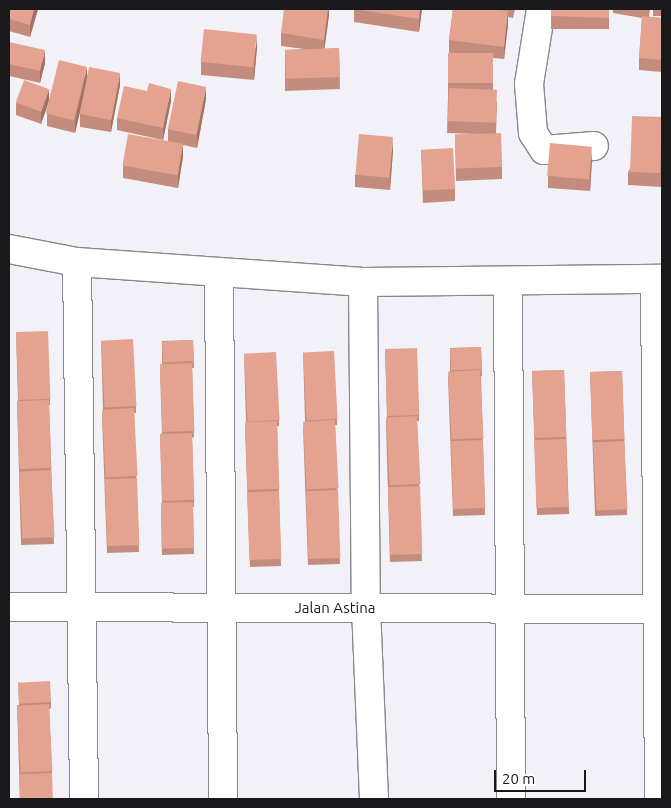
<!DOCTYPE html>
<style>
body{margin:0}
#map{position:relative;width:671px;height:808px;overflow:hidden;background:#f2f1f8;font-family:Ubuntu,sans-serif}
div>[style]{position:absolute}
.roads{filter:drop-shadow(1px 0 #88878d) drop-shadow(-1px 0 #88878d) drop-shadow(0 1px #88878d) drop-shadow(0 -1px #88878d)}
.minor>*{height:28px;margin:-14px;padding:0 14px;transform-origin:14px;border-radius:14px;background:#fff}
.wall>*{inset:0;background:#c48c7c;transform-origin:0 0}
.shaded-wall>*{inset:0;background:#a07265}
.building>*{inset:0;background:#e4a390;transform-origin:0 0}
span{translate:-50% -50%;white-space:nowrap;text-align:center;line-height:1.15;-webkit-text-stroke:4px #fff;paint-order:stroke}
.street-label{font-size:15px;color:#19181b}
.frame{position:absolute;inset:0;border:10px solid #19181b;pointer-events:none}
.scale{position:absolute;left:494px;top:770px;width:92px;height:22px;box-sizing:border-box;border:2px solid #19181b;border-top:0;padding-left:6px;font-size:15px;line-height:18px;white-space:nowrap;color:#19181b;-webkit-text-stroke:4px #fff;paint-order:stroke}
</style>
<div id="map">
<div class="roads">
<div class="minor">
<i style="left:541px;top:9px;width:76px;rotate:99.1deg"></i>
<i style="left:529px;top:84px;width:49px;rotate:85.3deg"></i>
<i style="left:533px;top:133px;width:20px;rotate:57deg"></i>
<i style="left:544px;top:150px;width:50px;rotate:-4.6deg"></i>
<i style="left:9px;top:249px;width:69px;rotate:10.8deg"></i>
<i style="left:77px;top:262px;width:287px;rotate:4deg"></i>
<i style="left:363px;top:282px;width:299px;rotate:-0.6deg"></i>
<i style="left:77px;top:262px;width:537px;rotate:89.25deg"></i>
<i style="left:219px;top:275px;width:524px;rotate:89.56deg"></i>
<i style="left:655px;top:279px;width:520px;rotate:89.56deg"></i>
<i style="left:363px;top:282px;width:326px;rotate:89.5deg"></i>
<i style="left:366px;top:608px;width:191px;rotate:87.6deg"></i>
<i style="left:508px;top:282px;width:517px;rotate:89.67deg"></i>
<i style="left:9px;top:607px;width:653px;rotate:0.18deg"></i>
</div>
</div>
<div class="wall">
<i style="clip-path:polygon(9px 9px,38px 9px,30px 37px,9px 31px)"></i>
<i style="clip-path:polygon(329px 9px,329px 15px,324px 49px,339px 48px,340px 89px,285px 91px,285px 50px,304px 49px,281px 46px,281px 33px)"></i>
<i style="clip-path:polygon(354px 9px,422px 9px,419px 32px,354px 22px)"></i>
<i style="clip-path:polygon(453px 9px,515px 9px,513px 18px,508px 17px,508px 24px,504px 59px,493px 58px,493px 90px,497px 103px,496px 134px,502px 167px,502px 179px,456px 181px,455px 135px,476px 134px,447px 133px,448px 96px,448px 53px,449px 53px,449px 40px)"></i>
<i style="left:551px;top:9px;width:58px;height:20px"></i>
<i style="clip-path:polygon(613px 9px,650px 9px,649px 17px,662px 18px,662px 72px,639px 70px,639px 58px,642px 18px,613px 13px)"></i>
<i style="left:653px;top:9px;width:9px;height:7px"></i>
<i style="clip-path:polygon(9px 42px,45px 63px,40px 83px,9px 76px)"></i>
<i style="clip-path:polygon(257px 47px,254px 80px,201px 75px,201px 62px)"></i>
<i style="clip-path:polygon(87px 75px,120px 85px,111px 132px,80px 127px,80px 114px,84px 96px,75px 133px,47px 126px,47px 114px)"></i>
<i style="clip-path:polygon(206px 99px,197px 148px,183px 145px,183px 156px,178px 188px,123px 178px,123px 166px,168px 141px,168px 129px)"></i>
<i style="clip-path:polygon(49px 101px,41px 124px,16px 115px,16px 103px)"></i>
<i style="clip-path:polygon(171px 101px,163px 140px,117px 130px,117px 118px)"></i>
<i style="clip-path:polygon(662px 117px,662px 187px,628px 185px,628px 172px)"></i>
<i style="clip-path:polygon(393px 150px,390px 190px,355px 187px,355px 175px)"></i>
<i style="clip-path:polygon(421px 150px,455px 189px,455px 201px,423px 203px)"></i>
<i style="clip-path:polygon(592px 159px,590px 191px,548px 188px,548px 176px)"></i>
<i style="clip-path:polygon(16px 332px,50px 399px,50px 405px,49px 405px,54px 544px,21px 545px,17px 401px,18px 401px)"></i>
<i style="clip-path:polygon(101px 340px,136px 406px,136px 413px,134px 413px,139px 552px,107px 553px,102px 416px,103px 409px)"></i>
<i style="clip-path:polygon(193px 340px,194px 368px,192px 368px,194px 437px,192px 438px,194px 500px,194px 507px,193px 507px,194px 554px,162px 555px,161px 510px,162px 503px,160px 434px,162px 434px,160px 371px,162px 364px,162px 341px)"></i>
<i style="clip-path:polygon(481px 347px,482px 376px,481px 376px,485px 515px,453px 516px,448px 378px,450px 371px,450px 348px)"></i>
<i style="clip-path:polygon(385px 349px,419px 415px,419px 421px,417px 421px,422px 561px,390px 562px,386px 424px,387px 418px)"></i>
<i style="clip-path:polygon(303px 352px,337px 419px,337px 425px,335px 425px,340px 564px,308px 565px,303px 427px,305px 421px)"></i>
<i style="clip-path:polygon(244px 354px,279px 420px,279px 426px,277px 426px,281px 566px,250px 567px,245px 429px,246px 422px)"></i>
<i style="left:564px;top:370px;width:144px;height:32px;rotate:88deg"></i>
<i style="left:622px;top:371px;width:144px;height:32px;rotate:88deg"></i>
<i style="clip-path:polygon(18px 682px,51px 702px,51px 708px,49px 709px,52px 773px,20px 799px,17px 705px,19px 705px)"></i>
</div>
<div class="shaded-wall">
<i style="clip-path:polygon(34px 9px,38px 9px,30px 37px,30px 25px)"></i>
<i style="clip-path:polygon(328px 9px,329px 9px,329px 15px,324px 52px,324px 40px)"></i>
<i style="clip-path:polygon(420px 9px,422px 9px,419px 32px,419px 19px)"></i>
<i style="clip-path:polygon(508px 11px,508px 24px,504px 59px,504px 47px)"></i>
<i style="clip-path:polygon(257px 35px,257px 47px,254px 80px,254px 68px)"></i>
<i style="clip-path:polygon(45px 50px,45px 63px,40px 83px,40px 71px)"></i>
<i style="clip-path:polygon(87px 67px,87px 79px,75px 133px,75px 121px)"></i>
<i style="clip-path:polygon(120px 73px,120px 85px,111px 132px,111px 120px)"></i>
<i style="clip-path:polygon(206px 87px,206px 99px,197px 148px,197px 135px)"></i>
<i style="clip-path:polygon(49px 89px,49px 101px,41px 124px,41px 112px)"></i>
<i style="clip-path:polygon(171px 89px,171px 101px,163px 140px,163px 128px)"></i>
<i style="clip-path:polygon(393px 137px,393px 150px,390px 190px,390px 178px)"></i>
<i style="clip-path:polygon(183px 144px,183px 156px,178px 188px,178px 175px)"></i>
<i style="clip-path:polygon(592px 147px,592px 159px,590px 191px,590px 179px)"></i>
</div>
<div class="building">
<i style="clip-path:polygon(9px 9px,34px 9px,30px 25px,9px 19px)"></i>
<i style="clip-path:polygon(284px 9px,328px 9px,324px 40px,281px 33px)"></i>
<i style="clip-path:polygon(354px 9px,420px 9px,419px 19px)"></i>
<i style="clip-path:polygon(453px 9px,487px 9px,508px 11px,504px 47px,449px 40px)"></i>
<i style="clip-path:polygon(551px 9px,609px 9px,609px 18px,551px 16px)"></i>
<i style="clip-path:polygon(642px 16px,662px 18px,662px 60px,639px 58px)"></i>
<i style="left:204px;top:29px;width:53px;height:33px;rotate:6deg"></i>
<i style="clip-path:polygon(9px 42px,45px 50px,40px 71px,9px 64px)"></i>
<i style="left:339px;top:48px;width:29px;height:54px;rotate:88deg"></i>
<i style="left:448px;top:53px;width:45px;height:30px"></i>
<i style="left:59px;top:60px;width:29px;height:55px;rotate:14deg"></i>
<i style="left:89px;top:67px;width:32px;height:48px;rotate:11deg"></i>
<i style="left:24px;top:80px;width:27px;height:24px;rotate:20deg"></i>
<i style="left:178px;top:81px;width:29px;height:49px;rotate:12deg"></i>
<i style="clip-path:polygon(149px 83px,171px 89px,163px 128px,117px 118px,124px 86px,147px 91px)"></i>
<i style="left:449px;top:88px;width:48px;height:33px;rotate:2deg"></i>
<i style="left:632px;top:116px;width:30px;height:56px;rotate:2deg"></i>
<i style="left:501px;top:133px;width:34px;height:46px;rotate:88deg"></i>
<i style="left:128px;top:134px;width:56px;height:32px;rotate:10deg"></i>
<i style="left:359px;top:134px;width:34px;height:41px;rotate:5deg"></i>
<i style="left:550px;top:143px;width:42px;height:33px;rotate:5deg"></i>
<i style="left:453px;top:148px;width:41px;height:32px;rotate:87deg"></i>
<i style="left:48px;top:331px;width:68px;height:32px;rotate:88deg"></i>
<i style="left:133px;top:339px;width:67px;height:32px;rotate:87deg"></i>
<i style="left:193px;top:340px;width:21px;height:31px;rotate:87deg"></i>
<i style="left:481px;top:347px;width:22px;height:31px;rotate:87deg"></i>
<i style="left:417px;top:348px;width:67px;height:32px;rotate:88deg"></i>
<i style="left:334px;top:351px;width:68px;height:31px;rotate:87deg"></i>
<i style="left:276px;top:352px;width:68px;height:32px;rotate:87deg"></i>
<i style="left:192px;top:363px;width:68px;height:32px;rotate:88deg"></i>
<i style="left:480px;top:370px;width:68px;height:32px;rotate:87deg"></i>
<i style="left:564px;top:370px;width:67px;height:32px;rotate:88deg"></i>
<i style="left:622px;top:371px;width:68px;height:32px;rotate:88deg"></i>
<i style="left:49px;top:400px;width:68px;height:32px;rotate:88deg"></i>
<i style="left:134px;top:408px;width:68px;height:32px;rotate:87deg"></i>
<i style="left:417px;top:416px;width:68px;height:31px;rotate:87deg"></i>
<i style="left:335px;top:420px;width:68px;height:32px;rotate:87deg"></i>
<i style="left:277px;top:421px;width:68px;height:32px;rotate:88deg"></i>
<i style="left:192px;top:433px;width:67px;height:32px;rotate:88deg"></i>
<i style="left:566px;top:439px;width:68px;height:32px;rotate:88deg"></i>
<i style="left:483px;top:440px;width:68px;height:32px;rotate:88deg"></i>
<i style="left:624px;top:441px;width:68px;height:31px;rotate:87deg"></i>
<i style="left:51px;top:470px;width:67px;height:32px;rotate:87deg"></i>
<i style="left:137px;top:478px;width:67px;height:32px;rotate:88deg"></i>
<i style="left:420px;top:486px;width:68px;height:32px;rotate:88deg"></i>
<i style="left:338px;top:490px;width:68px;height:32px;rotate:88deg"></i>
<i style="left:279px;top:491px;width:68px;height:32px;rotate:88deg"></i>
<i style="left:193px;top:502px;width:46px;height:32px;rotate:89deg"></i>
<i style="left:50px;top:681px;width:21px;height:32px;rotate:87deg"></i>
<i style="left:49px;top:704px;width:67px;height:32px;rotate:87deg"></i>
<i style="left:52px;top:773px;width:26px;height:33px;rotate:88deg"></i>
</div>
<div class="street-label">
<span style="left:335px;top:608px">Jalan Astina</span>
</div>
<div class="frame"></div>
<div class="scale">20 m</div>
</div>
